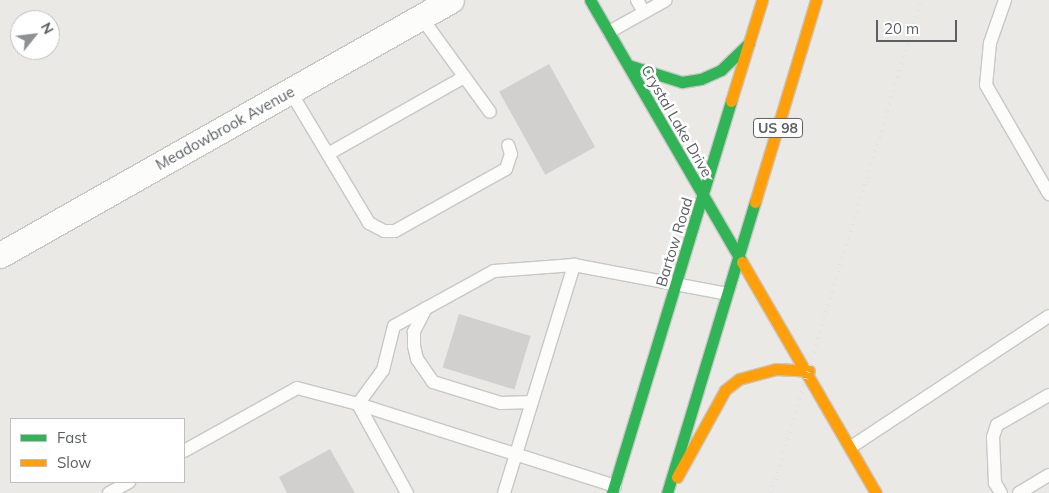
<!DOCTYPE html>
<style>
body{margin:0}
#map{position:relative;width:1049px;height:493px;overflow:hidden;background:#ebe9e6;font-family:Mulish,sans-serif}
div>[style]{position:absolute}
.building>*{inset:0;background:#d2d0cf;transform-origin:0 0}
.roads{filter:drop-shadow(1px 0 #c7c7c6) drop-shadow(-1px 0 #c7c7c6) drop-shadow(0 1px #c7c7c6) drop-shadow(0 -1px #c7c7c6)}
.lane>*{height:12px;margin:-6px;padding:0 6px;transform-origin:6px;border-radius:6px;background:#fcfcfb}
.street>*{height:25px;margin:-12.5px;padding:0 12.5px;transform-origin:12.5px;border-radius:12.5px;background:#fcfcfb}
.fast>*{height:11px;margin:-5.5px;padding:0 5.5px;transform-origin:5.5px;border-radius:5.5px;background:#30b455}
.slow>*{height:11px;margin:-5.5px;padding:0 5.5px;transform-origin:5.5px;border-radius:5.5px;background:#ff9f0a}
.rail>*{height:4px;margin-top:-2px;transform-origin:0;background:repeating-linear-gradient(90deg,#e2e2e2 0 1px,transparent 0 7px)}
span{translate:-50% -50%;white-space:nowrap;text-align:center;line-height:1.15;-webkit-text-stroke:5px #fff;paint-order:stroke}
.shield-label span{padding:1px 4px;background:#fff;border:1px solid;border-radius:4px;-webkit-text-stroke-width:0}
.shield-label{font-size:14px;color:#5c6063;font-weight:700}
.street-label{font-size:15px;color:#5c6063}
.legend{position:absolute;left:10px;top:418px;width:175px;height:65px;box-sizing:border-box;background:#fff;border:1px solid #bebfc1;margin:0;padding:6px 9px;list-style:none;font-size:15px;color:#5c6063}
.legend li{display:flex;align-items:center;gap:10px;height:25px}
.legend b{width:25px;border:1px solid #bebfc1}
.north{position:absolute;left:10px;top:10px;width:50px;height:50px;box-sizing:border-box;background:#fff;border:1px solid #bebfc1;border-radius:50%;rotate:61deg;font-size:14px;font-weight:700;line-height:20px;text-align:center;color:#5c6063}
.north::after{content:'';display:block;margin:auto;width:18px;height:22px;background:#8e9091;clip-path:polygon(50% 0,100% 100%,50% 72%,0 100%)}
.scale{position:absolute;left:876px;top:20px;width:81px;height:22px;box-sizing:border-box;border:2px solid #5c6063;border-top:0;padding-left:6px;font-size:15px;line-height:18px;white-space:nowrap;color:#5c6063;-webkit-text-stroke:4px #fff;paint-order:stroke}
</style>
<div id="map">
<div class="building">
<i style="left:549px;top:64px;width:95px;height:57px;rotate:61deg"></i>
<i style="left:459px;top:314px;width:75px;height:56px;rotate:17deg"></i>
<i style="clip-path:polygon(330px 449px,355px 493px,287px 493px,279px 477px)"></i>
</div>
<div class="roads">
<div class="lane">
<i style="left:637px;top:0;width:14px;rotate:60deg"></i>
<i style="left:1005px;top:0;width:46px;rotate:109.2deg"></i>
<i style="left:990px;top:43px;width:42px;rotate:95.4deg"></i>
<i style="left:986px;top:85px;width:126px;rotate:60deg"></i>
<i style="left:421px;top:17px;width:117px;rotate:54deg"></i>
<i style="left:609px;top:32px;width:65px;rotate:-29.3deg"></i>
<i style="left:290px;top:91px;width:154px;rotate:59.1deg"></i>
<i style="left:369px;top:223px;width:17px;rotate:28deg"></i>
<i style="left:384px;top:231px;width:11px"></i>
<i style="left:395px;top:231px;width:127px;rotate:-29.2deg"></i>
<i style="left:506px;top:169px;width:16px;rotate:-72deg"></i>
<i style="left:511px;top:154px;width:9px;rotate:-108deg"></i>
<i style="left:328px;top:154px;width:156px;rotate:-29.5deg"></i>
<i style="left:426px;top:308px;width:27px;rotate:117deg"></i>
<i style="left:414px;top:332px;width:14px;rotate:90deg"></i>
<i style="left:414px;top:346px;width:13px;rotate:77deg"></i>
<i style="left:417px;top:359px;width:28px;rotate:55deg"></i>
<i style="left:433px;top:382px;width:71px;rotate:17.2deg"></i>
<i style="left:501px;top:403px;width:31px;rotate:-2deg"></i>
<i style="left:358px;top:404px;width:270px;rotate:17.7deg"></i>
<i style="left:358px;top:404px;width:102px;rotate:61.2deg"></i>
<i style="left:851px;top:447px;width:237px;rotate:-33.5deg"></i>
<i style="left:184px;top:451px;width:129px;rotate:-29.1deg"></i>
<i style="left:297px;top:388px;width:63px;rotate:14.7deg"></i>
<i style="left:358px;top:404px;width:42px;rotate:-53.7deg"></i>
<i style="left:383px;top:370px;width:45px;rotate:-76deg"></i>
<i style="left:394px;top:326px;width:114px;rotate:-28.8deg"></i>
<i style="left:494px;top:271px;width:80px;rotate:-4.3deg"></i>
<i style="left:574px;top:265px;width:156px;rotate:10.7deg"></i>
<i style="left:109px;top:493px;width:23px;rotate:-29deg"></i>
<i style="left:504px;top:493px;width:239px;rotate:-72.9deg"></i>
<i style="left:1001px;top:493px;width:12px;rotate:-121deg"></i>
<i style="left:995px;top:483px;width:46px;rotate:-92.5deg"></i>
<i style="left:993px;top:437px;width:13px;rotate:-72deg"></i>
<i style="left:997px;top:425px;width:60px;rotate:-30deg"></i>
<i style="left:1019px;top:493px;width:35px;rotate:-31deg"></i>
</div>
<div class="street">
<i style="left:0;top:255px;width:518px;rotate:-29.48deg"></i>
</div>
<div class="fast">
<i style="left:590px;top:0;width:303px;rotate:59.9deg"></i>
<i style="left:628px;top:65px;width:57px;rotate:17.5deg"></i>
<i style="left:682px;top:82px;width:19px;rotate:-9deg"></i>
<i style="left:701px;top:79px;width:22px;rotate:-24deg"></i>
<i style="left:721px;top:70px;width:39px;rotate:-44deg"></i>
<i style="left:612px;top:493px;width:410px;rotate:-73.1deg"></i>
<i style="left:667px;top:493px;width:304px;rotate:-73.2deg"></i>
</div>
<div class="slow">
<i style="left:731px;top:101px;width:106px;rotate:-72.9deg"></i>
<i style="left:755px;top:202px;width:211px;rotate:-73.2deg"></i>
<i style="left:742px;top:262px;width:267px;rotate:59.9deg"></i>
<i style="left:677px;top:477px;width:99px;rotate:-61.1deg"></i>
<i style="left:725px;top:390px;width:18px;rotate:-38deg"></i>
<i style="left:739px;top:379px;width:38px;rotate:-15deg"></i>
<i style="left:776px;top:369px;width:33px;rotate:3deg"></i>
</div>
</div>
<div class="rail">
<i style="left:771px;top:493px;width:515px;rotate:-73.08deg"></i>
</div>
<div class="shield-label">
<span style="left:778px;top:128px">US 98</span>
</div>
<div class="street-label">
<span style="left:677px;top:121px;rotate:60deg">Crystal Lake Drive</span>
<span style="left:225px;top:128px;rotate:-29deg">Meadowbrook Avenue</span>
<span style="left:674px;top:242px;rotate:-73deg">Bartow Road</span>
</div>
<ul class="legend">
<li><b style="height:6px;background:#30b455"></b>Fast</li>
<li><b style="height:6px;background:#ff9f0a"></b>Slow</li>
</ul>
<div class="north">N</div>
<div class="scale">20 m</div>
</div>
